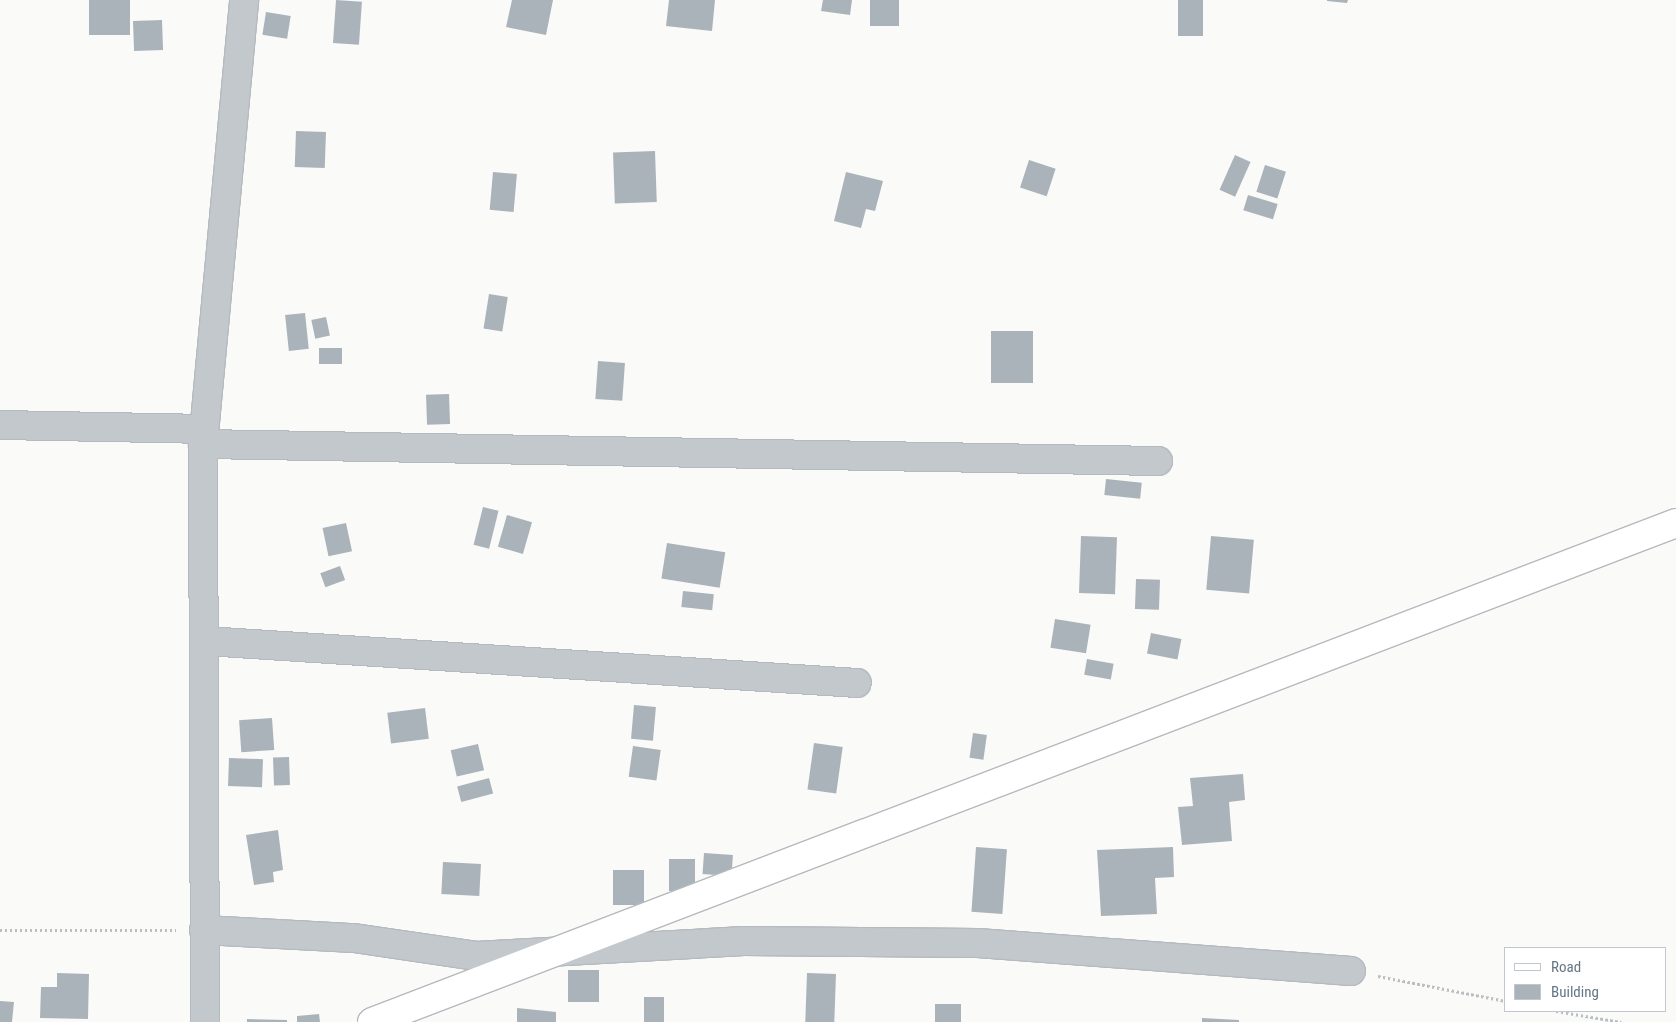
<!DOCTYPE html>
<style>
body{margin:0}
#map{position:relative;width:1676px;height:1022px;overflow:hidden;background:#fafaf8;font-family:"Roboto Condensed",sans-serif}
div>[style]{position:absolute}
.building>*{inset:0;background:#aab3b9;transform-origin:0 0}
.path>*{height:3px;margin-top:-1.5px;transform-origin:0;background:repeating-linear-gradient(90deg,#bbbfc2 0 2.5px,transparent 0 5px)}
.roads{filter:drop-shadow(1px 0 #b5babe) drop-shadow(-1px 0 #b5babe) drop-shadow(0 1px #b5babe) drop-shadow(0 -1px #b5babe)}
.minor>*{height:28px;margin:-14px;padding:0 14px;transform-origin:14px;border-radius:14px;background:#c3c8cc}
.major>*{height:28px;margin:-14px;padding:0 14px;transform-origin:14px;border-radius:14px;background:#fff}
span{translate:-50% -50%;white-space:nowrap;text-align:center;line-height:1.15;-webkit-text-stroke:5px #fff;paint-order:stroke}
.legend{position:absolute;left:1504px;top:947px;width:162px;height:65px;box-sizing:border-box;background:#fff;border:1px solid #c1c8cd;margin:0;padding:6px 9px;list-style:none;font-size:15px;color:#657683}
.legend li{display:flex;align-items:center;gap:10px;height:25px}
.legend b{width:25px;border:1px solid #c1c8cd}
</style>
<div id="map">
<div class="building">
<i style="left:89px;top:0;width:41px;height:35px"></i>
<i style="left:336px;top:0;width:26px;height:43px;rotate:4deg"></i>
<i style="clip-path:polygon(512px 0,553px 0,546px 35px,506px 27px)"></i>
<i style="clip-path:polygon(669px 0,715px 0,712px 31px,666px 26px)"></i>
<i style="clip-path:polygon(823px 0,852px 0,850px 15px,821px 11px)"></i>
<i style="left:870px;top:0;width:29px;height:26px"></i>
<i style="left:1178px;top:0;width:25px;height:36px"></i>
<i style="clip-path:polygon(1327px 0,1348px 0,1347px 3px,1327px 1px)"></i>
<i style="left:266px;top:12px;width:25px;height:23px;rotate:9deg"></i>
<i style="left:162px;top:20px;width:30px;height:29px;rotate:88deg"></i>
<i style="left:296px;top:131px;width:30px;height:36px;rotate:2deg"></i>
<i style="left:655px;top:151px;width:51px;height:42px;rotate:88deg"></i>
<i style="left:1235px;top:155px;width:17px;height:38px;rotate:24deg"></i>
<i style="left:1029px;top:160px;width:28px;height:29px;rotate:18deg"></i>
<i style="left:1265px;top:165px;width:22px;height:28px;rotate:18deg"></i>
<i style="left:493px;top:172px;width:24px;height:38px;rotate:5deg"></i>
<i style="clip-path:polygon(846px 172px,883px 181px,875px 211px,866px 209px,861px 228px,834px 221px)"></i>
<i style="left:1248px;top:195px;width:31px;height:16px;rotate:17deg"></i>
<i style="left:489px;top:294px;width:19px;height:35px;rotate:9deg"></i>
<i style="left:305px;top:313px;width:36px;height:20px;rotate:84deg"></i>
<i style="left:326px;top:317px;width:19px;height:15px;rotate:78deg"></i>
<i style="left:991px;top:331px;width:42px;height:52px"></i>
<i style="left:319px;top:348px;width:23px;height:16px"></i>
<i style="left:598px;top:361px;width:27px;height:38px;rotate:4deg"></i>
<i style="left:449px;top:394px;width:30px;height:23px;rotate:88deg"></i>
<i style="left:1106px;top:479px;width:36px;height:16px;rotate:6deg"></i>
<i style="left:483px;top:507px;width:16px;height:39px;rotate:14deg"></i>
<i style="left:507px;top:515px;width:26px;height:33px;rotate:16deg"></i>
<i style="left:346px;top:523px;width:29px;height:24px;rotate:78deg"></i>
<i style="left:1081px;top:536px;width:36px;height:57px;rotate:2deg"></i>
<i style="left:1211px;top:536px;width:43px;height:54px;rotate:5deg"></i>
<i style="left:667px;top:543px;width:59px;height:36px;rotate:9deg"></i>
<i style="left:340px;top:566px;width:15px;height:21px;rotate:70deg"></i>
<i style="left:1136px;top:579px;width:24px;height:30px;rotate:2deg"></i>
<i style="left:683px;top:591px;width:31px;height:16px;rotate:6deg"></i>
<i style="left:1055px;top:619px;width:36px;height:29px;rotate:9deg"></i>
<i style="left:1151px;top:633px;width:31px;height:21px;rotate:11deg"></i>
<i style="left:1087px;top:659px;width:27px;height:16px;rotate:10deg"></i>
<i style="left:634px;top:705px;width:22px;height:34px;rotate:5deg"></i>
<i style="left:425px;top:708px;width:31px;height:38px;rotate:83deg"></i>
<i style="left:272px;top:718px;width:32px;height:33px;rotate:86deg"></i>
<i style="left:973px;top:733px;width:14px;height:25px;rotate:8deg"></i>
<i style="left:814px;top:743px;width:29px;height:47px;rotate:8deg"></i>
<i style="left:478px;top:744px;width:27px;height:28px;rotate:77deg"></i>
<i style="left:633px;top:746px;width:28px;height:31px;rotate:8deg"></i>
<i style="left:289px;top:757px;width:28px;height:16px;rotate:88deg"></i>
<i style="left:229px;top:758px;width:34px;height:28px;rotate:2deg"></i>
<i style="clip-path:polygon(1243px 774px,1245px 800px,1229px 802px,1232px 841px,1182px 845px,1178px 807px,1193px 806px,1190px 778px)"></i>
<i style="left:489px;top:778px;width:16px;height:33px;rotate:75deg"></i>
<i style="clip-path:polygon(278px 830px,283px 870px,273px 872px,274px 882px,254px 885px,246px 835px)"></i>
<i style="left:976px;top:847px;width:31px;height:65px;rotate:4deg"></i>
<i style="clip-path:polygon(1173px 847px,1174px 877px,1155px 878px,1157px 914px,1101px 916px,1097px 850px)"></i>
<i style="left:704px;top:853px;width:29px;height:21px;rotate:4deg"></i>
<i style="left:669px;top:859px;width:26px;height:32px"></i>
<i style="left:443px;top:862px;width:38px;height:32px;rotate:3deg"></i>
<i style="left:613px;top:870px;width:31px;height:35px"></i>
<i style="left:599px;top:970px;width:32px;height:31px;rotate:90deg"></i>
<i style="clip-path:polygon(57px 973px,89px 974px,88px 1019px,40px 1018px,41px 987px,57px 987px)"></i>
<i style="left:807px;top:973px;width:29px;height:49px;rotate:2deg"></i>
<i style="left:644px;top:997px;width:20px;height:25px"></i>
<i style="clip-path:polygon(0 1001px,14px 1002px,12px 1022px,0 1022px)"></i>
<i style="left:935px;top:1004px;width:26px;height:18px"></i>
<i style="clip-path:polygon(517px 1008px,556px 1012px,556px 1022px,517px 1022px)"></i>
<i style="clip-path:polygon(319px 1014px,320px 1022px,297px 1022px,297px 1016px)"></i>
<i style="clip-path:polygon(1202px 1018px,1239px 1020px,1239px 1022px,1202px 1022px)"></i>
<i style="clip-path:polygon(247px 1019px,287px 1020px,287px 1022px,247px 1022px)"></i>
</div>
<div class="path">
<i style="left:0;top:930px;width:176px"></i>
<i style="left:1378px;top:976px;width:129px;rotate:11.1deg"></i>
<i style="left:1556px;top:1011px;width:66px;rotate:9.6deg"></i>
</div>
<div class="roads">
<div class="minor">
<i style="left:0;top:425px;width:204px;rotate:1.1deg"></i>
<i style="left:203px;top:444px;width:955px;rotate:1.02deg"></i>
<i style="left:206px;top:641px;width:652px;rotate:3.69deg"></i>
<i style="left:204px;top:930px;width:150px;rotate:3.1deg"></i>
<i style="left:354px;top:938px;width:123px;rotate:8.4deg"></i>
<i style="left:476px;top:956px;width:268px;rotate:-3.2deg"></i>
<i style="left:744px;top:941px;width:234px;rotate:0.5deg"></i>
<i style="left:978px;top:943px;width:374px;rotate:4.3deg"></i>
<i style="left:205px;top:1022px;width:578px;rotate:-90.2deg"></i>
<i style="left:203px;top:444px;width:446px;rotate:-84.7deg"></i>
</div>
<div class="major">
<i style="left:372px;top:1022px;width:1396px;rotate:-20.94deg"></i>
</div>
</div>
<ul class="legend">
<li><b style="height:6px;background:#fff"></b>Road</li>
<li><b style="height:14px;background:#aab3b9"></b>Building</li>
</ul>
</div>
